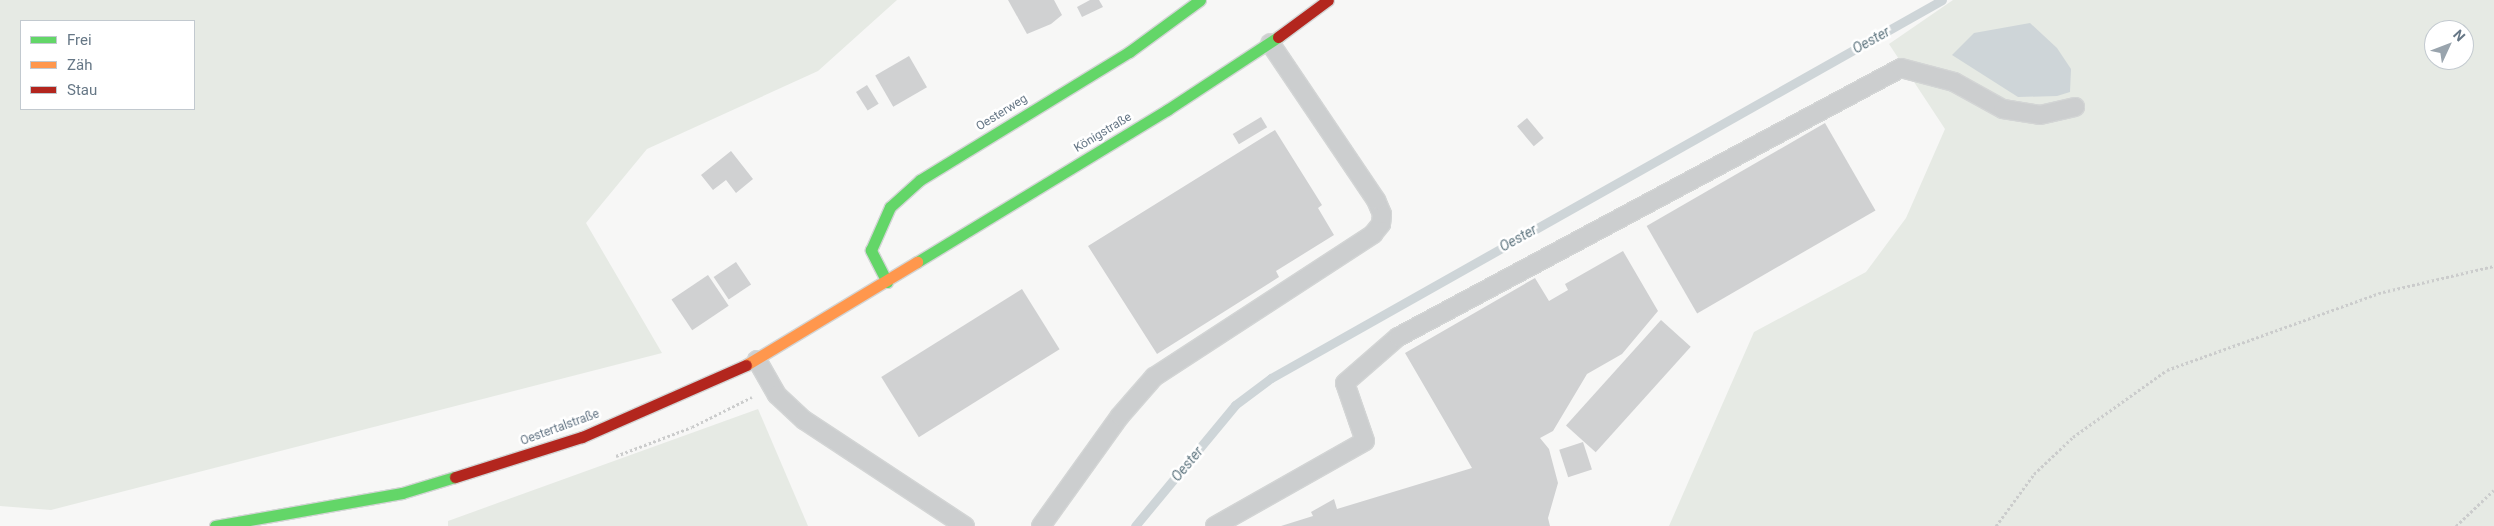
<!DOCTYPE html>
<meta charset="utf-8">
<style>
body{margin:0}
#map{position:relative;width:2494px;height:526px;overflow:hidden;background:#f7f7f6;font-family:Roboto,sans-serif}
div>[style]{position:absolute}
.green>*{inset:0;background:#e6eae4}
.water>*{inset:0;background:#ced5d8}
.stream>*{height:9px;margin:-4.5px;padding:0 4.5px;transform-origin:4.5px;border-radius:4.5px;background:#ced5d8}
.building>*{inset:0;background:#d0d1d2;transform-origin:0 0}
.path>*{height:3px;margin-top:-1.5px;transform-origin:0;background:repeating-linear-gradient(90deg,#cbcccc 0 2.5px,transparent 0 5px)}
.roads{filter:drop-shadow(1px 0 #d3d5d5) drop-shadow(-1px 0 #d3d5d5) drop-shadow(0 1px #d3d5d5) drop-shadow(0 -1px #d3d5d5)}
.lane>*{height:18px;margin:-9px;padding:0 9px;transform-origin:9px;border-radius:9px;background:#cccecf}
.fast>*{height:11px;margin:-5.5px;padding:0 5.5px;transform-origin:5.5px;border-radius:5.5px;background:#63d668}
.slow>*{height:11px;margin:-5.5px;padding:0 5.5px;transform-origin:5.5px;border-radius:5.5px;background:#ff974d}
.jam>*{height:11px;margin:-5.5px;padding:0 5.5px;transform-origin:5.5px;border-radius:5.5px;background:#b3261e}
span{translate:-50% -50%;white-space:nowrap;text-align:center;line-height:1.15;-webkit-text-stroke:5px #fff;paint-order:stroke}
.street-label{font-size:12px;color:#667786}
.water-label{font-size:14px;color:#627882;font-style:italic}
.legend{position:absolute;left:20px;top:20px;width:175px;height:90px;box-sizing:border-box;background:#fff;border:1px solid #c2c9cf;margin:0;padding:6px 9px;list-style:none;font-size:15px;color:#667786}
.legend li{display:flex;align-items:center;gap:10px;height:25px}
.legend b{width:25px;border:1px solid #c2c9cf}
.north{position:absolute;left:2424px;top:20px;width:50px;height:50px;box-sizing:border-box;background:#fff;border:1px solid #c2c9cf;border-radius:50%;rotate:47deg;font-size:14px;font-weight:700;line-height:20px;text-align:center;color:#667786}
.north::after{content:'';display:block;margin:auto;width:18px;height:22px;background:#99a4ad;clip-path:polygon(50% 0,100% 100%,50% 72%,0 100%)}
</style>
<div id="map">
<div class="green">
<i style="clip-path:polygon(evenodd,0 0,897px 0,818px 71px,647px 149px,586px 223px,662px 353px,51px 510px,0 506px,0 0,194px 21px,194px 109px,21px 109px,21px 21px,194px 21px)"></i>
<i style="clip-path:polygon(evenodd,1953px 0,2494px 0,2494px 526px,1669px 526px,1754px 332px,1866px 272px,1906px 218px,1945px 129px,1889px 44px,1953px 0,2434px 30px,2464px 30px,2464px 60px,2434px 60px,2434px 30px)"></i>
<i style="clip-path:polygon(758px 409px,808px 526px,448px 526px,448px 521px)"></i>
</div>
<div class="water">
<i style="clip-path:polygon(2030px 23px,2057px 48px,2071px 69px,2070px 92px,2057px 96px,2018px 97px,1952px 55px,1974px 33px)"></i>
</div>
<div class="stream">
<i style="left:1135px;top:526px;width:157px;rotate:-50.4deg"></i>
<i style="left:1235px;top:405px;width:45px;rotate:-36.9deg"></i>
<i style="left:1271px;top:378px;width:770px;rotate:-29.39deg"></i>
</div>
<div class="building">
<i style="clip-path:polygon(1008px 0,1054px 0,1062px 15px,1051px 24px,1027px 34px)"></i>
<i style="clip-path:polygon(1090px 0,1099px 0,1103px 7px,1082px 17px,1077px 7px)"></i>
<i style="left:909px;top:56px;width:36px;height:39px;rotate:60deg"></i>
<i style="left:867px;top:85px;width:22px;height:13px;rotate:58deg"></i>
<i style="left:1261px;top:117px;width:12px;height:33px;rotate:59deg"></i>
<i style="left:1527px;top:118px;width:26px;height:13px;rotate:50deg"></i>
<i style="left:1825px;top:123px;width:101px;height:206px;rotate:60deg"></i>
<i style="clip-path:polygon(1275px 130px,1322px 205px,1318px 208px,1334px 235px,1276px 271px,1279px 277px,1157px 354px,1088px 246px)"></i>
<i style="clip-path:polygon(731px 151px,753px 179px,736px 193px,726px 180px,713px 190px,701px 175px)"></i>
<i style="clip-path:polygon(1623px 251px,1658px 311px,1622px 354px,1587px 374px,1553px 431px,1540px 438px,1549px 449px,1558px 483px,1548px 518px,1550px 526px,1281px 526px,1313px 516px,1311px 512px,1334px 499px,1337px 509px,1472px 468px,1405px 353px,1535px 278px,1549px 301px,1568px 290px,1565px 284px)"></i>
<i style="left:736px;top:262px;width:27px;height:27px;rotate:56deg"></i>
<i style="left:708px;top:275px;width:37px;height:44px;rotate:56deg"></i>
<i style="left:1022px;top:289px;width:71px;height:166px;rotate:58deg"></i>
<i style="left:1661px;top:320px;width:40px;height:142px;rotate:42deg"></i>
<i style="left:1583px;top:442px;width:29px;height:25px;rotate:72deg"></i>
</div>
<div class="path">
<i style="left:616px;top:456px;width:81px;rotate:-20.9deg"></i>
<i style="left:692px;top:427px;width:67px;rotate:-26.6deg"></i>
<i style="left:1996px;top:526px;width:64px;rotate:-53.8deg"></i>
<i style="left:2034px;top:474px;width:54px;rotate:-43.5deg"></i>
<i style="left:2073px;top:437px;width:115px;rotate:-35.5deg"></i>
<i style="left:2167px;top:370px;width:230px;rotate:-19.9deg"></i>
<i style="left:2383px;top:292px;width:114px;rotate:-13.2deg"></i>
<i style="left:2456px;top:526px;width:52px;rotate:-43.5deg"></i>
</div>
<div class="roads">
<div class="lane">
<i style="left:757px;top:360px;width:40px;rotate:60.3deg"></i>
<i style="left:777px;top:395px;width:37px;rotate:43deg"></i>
<i style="left:804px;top:420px;width:193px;rotate:33.4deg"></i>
<i style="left:1041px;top:526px;width:135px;rotate:-54.3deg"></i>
<i style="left:1120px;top:416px;width:52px;rotate:-48.9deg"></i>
<i style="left:1154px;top:377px;width:262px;rotate:-33.1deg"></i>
<i style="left:1373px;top:234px;width:13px;rotate:-51deg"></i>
<i style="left:1381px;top:224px;width:10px;rotate:-84deg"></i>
<i style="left:1382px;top:214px;width:15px;rotate:-113deg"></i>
<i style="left:1376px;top:200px;width:189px;rotate:-124deg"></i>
<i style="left:1215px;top:526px;width:172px;rotate:-29.5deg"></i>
<i style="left:1365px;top:441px;width:61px;rotate:-109deg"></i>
<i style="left:1345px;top:383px;width:70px;rotate:-41deg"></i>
<i style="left:1398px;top:337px;width:570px;rotate:-28.14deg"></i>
<i style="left:1901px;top:68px;width:55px;rotate:14.8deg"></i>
<i style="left:1954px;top:82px;width:56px;rotate:28.9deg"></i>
<i style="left:2003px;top:109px;width:37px;rotate:9deg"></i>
<i style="left:2040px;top:115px;width:36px;rotate:-13deg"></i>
</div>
<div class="fast">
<i style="left:917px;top:262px;width:293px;rotate:-31.3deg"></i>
<i style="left:1167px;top:110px;width:133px;rotate:-33.3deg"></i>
<i style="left:887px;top:282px;width:36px;rotate:-117deg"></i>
<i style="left:871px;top:250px;width:47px;rotate:-66.2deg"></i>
<i style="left:890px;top:207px;width:40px;rotate:-42deg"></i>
<i style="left:920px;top:180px;width:245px;rotate:-31.5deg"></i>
<i style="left:1129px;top:52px;width:88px;rotate:-36.2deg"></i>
<i style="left:215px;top:526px;width:190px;rotate:-10deg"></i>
<i style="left:402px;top:493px;width:55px;rotate:-16.8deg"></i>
</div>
<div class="slow">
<i style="left:746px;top:365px;width:200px;rotate:-31.1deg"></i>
</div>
<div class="jam">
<i style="left:1278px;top:37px;width:62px;rotate:-36.5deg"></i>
<i style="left:455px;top:477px;width:133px;rotate:-17.5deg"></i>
<i style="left:582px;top:437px;width:179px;rotate:-23.7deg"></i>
</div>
</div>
<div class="street-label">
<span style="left:1002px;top:113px;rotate:-32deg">Oesterweg</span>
<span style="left:1103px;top:133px;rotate:-31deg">Königstraße</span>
<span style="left:560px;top:428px;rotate:-20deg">Oestertalstraße</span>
</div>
<div class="water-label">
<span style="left:1871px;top:40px;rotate:-29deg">Oester</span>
<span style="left:1518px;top:238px;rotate:-29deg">Oester</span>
<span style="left:1187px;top:464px;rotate:-50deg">Oester</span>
</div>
<ul class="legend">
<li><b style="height:6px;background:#63d668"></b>Frei</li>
<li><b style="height:6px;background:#ff974d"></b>Zäh</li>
<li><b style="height:6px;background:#b3261e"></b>Stau</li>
</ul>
<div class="north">N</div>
</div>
